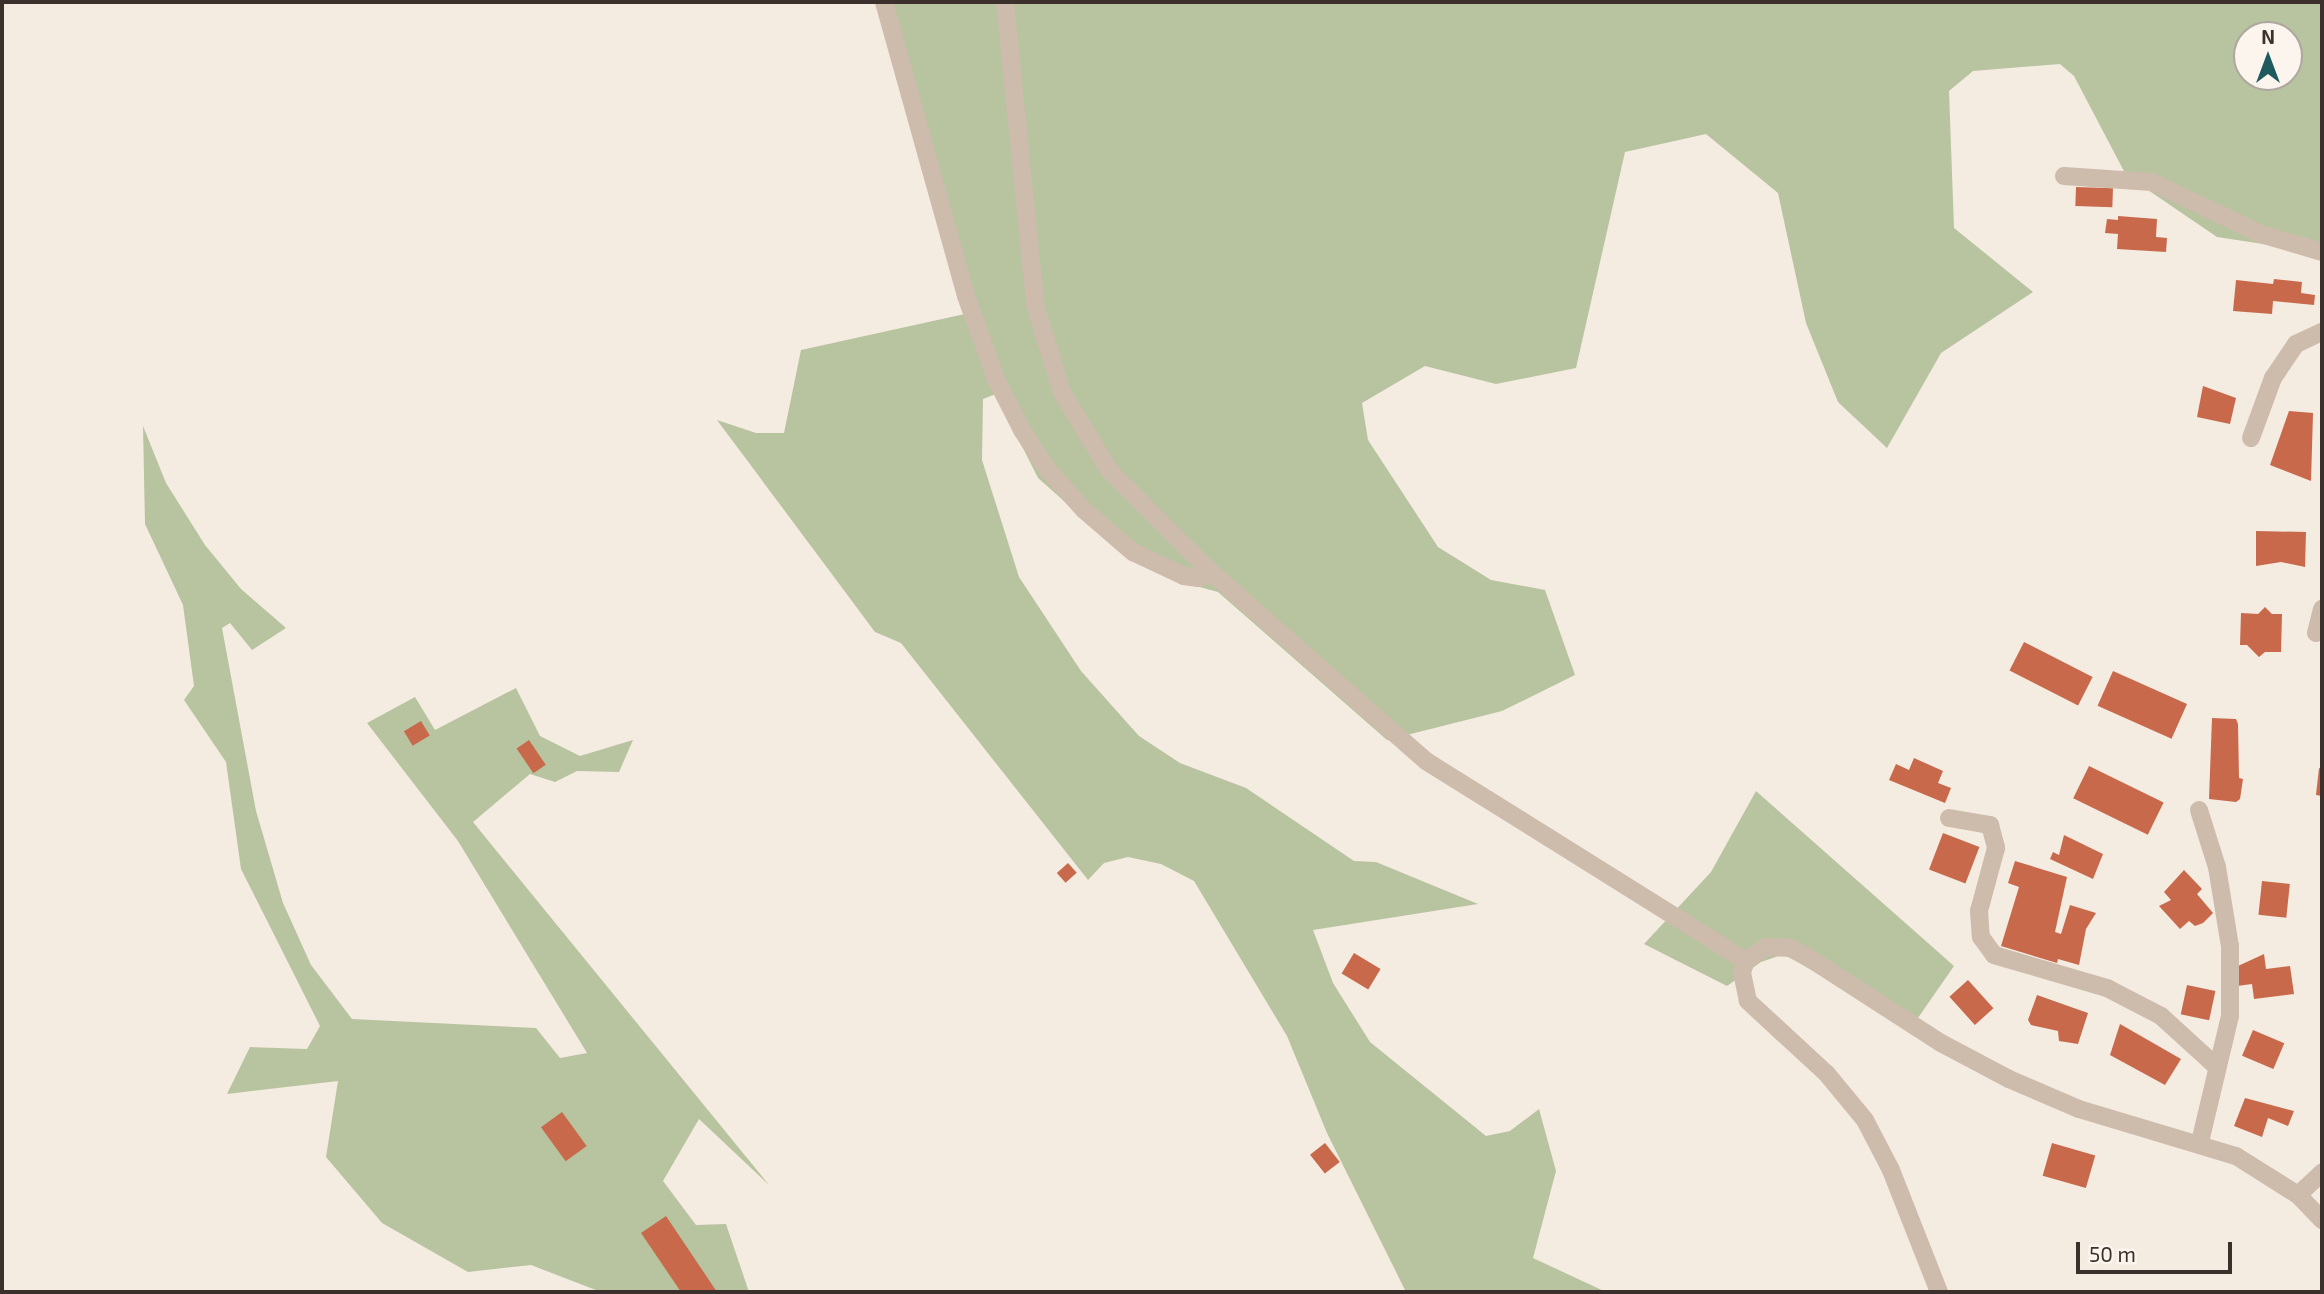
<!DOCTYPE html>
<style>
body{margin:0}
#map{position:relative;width:2324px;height:1294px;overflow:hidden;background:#f4ebe1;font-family:"Exo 2",sans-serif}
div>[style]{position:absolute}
.green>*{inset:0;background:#b8c4a0}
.building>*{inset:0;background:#c8694b;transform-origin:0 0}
.minor>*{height:18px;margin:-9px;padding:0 9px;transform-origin:9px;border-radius:9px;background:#cdbbac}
span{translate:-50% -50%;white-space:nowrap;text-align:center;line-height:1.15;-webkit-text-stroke:7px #fbf5ee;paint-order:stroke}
.frame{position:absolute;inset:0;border:4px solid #3b302b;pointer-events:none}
.north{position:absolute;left:2233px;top:21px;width:70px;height:70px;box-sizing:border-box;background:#fbf5ee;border:2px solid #aea6a0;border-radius:50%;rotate:0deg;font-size:19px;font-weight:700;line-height:28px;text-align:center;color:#3b302b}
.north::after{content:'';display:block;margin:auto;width:24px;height:32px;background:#1f5a5e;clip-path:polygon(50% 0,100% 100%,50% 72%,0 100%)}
.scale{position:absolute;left:2076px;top:1242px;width:156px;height:32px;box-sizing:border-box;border:4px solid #3b302b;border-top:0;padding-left:9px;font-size:21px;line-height:24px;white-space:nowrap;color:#3b302b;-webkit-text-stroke:5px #fbf5ee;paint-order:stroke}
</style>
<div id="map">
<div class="green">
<i style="clip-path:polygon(evenodd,884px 2px,2322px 2px,2322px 253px,2217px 237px,2126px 175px,2074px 76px,2060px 64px,1973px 71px,1949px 91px,1954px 228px,2033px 292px,1941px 353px,1887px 448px,1838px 402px,1806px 323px,1778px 193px,1706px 134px,1625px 152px,1576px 368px,1496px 384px,1425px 366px,1362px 403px,1368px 440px,1438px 547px,1491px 580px,1545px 590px,1575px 675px,1502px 711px,1387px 740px,1218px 592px,1170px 579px,1126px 556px,1038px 478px,996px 394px,983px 399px,982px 460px,1019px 577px,1081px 671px,1139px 736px,1180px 763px,1246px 788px,1354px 861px,1376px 862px,1478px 904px,1313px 930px,1333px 983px,1370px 1042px,1486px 1136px,1510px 1131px,1539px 1109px,1556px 1171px,1533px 1258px,1606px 1292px,1406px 1292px,1327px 1133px,1287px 1036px,1194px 881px,1161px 864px,1128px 857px,1104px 863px,1088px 880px,901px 643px,875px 632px,717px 420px,756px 433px,784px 433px,801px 350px,974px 312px,884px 2px,2247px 35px,2289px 35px,2289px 77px,2247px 77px,2247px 35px)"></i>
<i style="clip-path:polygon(143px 426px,166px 483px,205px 545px,241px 589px,286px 628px,252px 650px,230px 623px,222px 628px,256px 811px,283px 903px,311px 965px,352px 1019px,536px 1028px,560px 1058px,587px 1053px,458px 841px,367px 723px,415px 697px,435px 730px,516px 688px,540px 736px,580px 756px,633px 740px,619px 772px,577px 771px,555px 782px,530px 774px,473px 822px,769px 1185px,699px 1119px,663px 1181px,696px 1225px,726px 1224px,749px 1292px,601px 1292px,531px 1265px,468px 1272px,382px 1223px,326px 1157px,338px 1081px,227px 1094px,250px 1047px,307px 1049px,320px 1026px,241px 869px,226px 762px,184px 700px,194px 686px,183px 605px,145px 524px)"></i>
<i style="clip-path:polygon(1756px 791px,1954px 966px,1911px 1028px,1784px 954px,1761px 962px,1727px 986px,1644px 944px,1711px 872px)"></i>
</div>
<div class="building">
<i style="left:2076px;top:187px;width:37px;height:19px;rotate:2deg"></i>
<i style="clip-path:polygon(2118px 216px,2157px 219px,2156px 237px,2167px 238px,2166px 252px,2117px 249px,2118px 234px,2105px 233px,2107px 219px,2118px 220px)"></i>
<i style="clip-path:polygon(2274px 279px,2302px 282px,2301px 293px,2315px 295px,2314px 305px,2273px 301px,2272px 314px,2233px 311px,2236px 280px,2273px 284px)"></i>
<i style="clip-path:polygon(2203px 386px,2236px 398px,2230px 424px,2197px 417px)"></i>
<i style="clip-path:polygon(2289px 411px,2313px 413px,2311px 481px,2270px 465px)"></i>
<i style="clip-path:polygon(2256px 531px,2306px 532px,2305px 567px,2281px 562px,2256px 566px)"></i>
<i style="clip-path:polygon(2265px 607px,2272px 614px,2282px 614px,2281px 652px,2265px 652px,2259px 657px,2247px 645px,2240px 645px,2241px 613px,2258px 614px)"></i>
<i style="left:2024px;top:642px;width:77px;height:32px;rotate:27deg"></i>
<i style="left:2113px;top:671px;width:81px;height:38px;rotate:24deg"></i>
<i style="clip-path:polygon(2212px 718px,2236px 719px,2238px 724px,2239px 778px,2243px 779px,2240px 799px,2236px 802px,2209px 799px)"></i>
<i style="left:421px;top:721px;width:17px;height:20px;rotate:59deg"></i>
<i style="left:529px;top:740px;width:30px;height:15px;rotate:56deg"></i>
<i style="clip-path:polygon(1914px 758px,1943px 771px,1938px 783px,1951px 788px,1945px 803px,1889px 780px,1896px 764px,1909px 770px)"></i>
<i style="left:2089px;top:766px;width:83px;height:36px;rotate:26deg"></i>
<i style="clip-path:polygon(2319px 768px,2322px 769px,2322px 796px,2316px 795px)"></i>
<i style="left:1943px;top:833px;width:39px;height:39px;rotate:21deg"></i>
<i style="clip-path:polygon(2064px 835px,2103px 854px,2093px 879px,2050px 859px,2053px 852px,2059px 855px)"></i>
<i style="clip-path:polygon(2015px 861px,2067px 877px,2055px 932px,2061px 934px,2070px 905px,2096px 913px,2086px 929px,2079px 965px,2058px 959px,2057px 963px,2001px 946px,2019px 887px,2008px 883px)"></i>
<i style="left:1068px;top:863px;width:13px;height:15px;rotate:48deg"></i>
<i style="clip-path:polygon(2184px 870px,2202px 889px,2197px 894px,2213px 913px,2203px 923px,2195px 926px,2189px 921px,2180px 929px,2159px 906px,2171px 900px,2164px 892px)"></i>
<i style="left:2262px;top:881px;width:28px;height:34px;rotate:6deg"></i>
<i style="left:1354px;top:953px;width:31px;height:24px;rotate:31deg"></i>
<i style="clip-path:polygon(2264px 954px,2266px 969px,2290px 966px,2294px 994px,2254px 999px,2252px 984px,2237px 986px,2238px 966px)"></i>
<i style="left:1968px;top:980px;width:38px;height:25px;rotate:48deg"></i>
<i style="left:2187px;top:985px;width:29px;height:30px;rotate:12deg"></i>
<i style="clip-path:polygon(2037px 995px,2088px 1013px,2078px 1044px,2059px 1041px,2058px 1031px,2031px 1025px,2028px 1020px)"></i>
<i style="clip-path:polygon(2120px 1024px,2181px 1059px,2165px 1085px,2110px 1055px)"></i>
<i style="left:2253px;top:1030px;width:34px;height:28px;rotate:23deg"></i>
<i style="clip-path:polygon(2245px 1098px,2294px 1111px,2288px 1126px,2268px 1118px,2262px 1137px,2234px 1126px)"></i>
<i style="left:562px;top:1112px;width:42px;height:26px;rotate:54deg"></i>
<i style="left:1325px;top:1143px;width:24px;height:19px;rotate:52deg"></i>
<i style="left:2052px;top:1143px;width:45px;height:34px;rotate:16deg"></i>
<i style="clip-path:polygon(666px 1216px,717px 1292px,681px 1292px,641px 1233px)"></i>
</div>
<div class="minor">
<i style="left:884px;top:2px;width:305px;rotate:74.4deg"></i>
<i style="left:966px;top:296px;width:88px;rotate:70.1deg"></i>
<i style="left:996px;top:379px;width:57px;rotate:63deg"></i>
<i style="left:1022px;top:430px;width:46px;rotate:57.3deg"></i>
<i style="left:1047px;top:469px;width:55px;rotate:47.9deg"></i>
<i style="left:1084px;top:510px;width:65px;rotate:40.6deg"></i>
<i style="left:1133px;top:552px;width:56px;rotate:25.2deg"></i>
<i style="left:1184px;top:576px;width:15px;rotate:8deg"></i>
<i style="left:1199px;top:578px;width:14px;rotate:-21deg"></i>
<i style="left:1005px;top:2px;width:304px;rotate:84.3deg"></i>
<i style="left:1035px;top:305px;width:91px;rotate:72.8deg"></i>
<i style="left:1062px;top:392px;width:91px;rotate:58.9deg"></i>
<i style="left:1109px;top:470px;width:146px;rotate:45deg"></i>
<i style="left:1212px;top:573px;width:285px;rotate:41.3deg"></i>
<i style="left:1426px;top:761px;width:377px;rotate:32deg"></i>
<i style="left:2064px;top:176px;width:88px;rotate:3.9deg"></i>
<i style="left:2152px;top:182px;width:121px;rotate:25.5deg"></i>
<i style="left:2261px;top:234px;width:64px;rotate:16.4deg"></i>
<i style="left:2251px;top:438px;width:64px;rotate:-69.9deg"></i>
<i style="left:2273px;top:378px;width:41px;rotate:-55.9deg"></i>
<i style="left:2296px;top:344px;width:29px;rotate:-25deg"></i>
<i style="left:2316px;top:633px;width:25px;rotate:-76deg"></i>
<i style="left:2199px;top:810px;width:60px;rotate:72.5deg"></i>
<i style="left:2217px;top:867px;width:80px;rotate:80.7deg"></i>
<i style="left:2230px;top:946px;width:70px;rotate:90deg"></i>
<i style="left:2230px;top:1016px;width:130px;rotate:103.4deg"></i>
<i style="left:1949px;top:818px;width:42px;rotate:9.7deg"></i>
<i style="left:1990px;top:825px;width:24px;rotate:75deg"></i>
<i style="left:1996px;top:848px;width:65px;rotate:105.1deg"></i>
<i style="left:1979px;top:911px;width:26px;rotate:86deg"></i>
<i style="left:1981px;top:937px;width:22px;rotate:54deg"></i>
<i style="left:1994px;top:955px;width:118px;rotate:16.3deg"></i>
<i style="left:2107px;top:988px;width:61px;rotate:27.4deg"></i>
<i style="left:2161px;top:1016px;width:74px;rotate:42.3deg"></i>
<i style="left:2298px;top:1195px;width:33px;rotate:-43deg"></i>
<i style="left:1939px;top:1292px;width:131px;rotate:-111.5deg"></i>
<i style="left:1891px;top:1170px;width:56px;rotate:-117.5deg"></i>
<i style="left:1865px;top:1120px;width:60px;rotate:-129.6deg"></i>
<i style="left:1827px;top:1074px;width:108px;rotate:-137.3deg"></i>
<i style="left:1748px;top:1001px;width:30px;rotate:-102deg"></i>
<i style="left:1742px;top:972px;width:12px;rotate:-70deg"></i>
<i style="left:1746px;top:961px;width:24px;rotate:-35deg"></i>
<i style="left:1766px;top:947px;width:24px;rotate:2deg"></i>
<i style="left:1790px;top:948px;width:18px;rotate:27deg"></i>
<i style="left:1806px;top:956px;width:161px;rotate:32.8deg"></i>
<i style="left:1941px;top:1043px;width:77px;rotate:27.9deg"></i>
<i style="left:2009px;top:1079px;width:76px;rotate:23.2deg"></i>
<i style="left:2079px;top:1109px;width:164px;rotate:16.7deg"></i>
<i style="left:2236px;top:1156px;width:73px;rotate:32.2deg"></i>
<i style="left:2298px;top:1195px;width:35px;rotate:46deg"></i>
</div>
<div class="frame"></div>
<div class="north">N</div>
<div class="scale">50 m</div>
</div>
